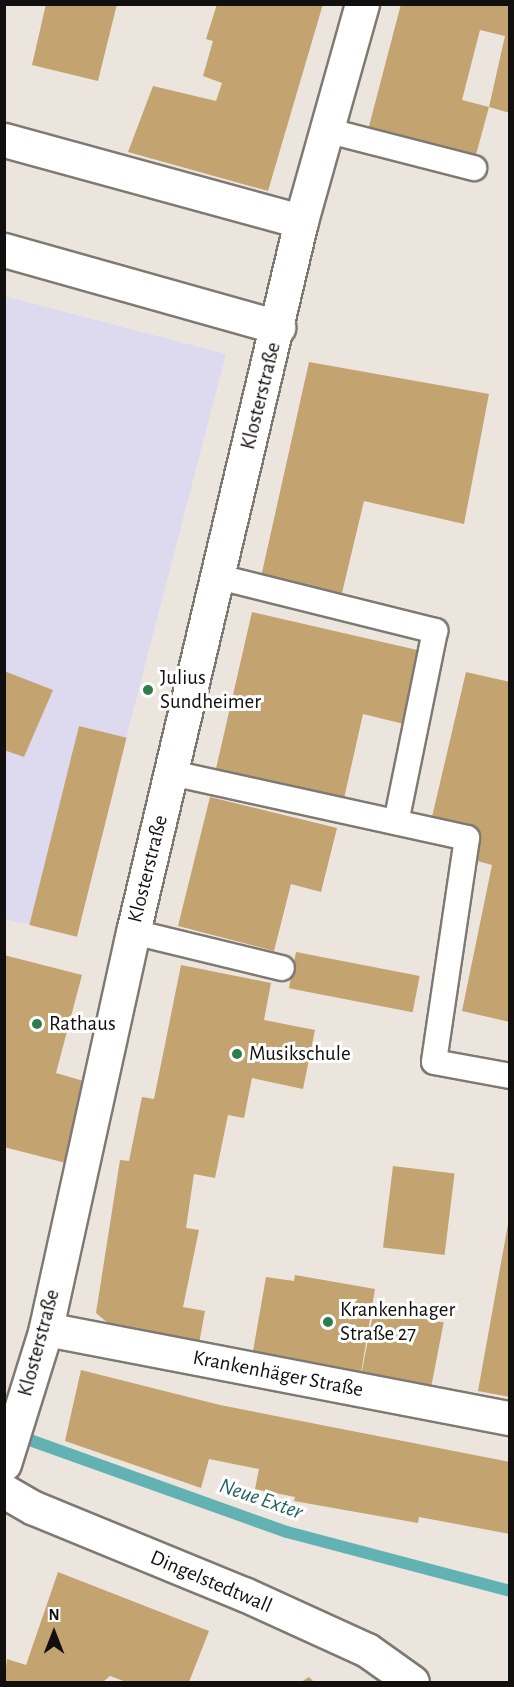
<!DOCTYPE html>
<meta charset="utf-8">
<style>
body{margin:0}
#map{position:relative;width:514px;height:1687px;overflow:hidden;background:#ece5de;font-family:"Alegreya Sans",sans-serif}
div>[style]{position:absolute}
.education>*{inset:0;background:#dddaf0}
.stream>*{height:12px;margin:-6px;padding:0 6px;transform-origin:6px;border-radius:6px;background:#62b2b4}
.building>*{inset:0;background:#c3a36f;transform-origin:0 0}
.roads{filter:drop-shadow(2px 0 #7e7972) drop-shadow(-2px 0 #7e7972) drop-shadow(0 2px #7e7972) drop-shadow(0 -2px #7e7972)}
.service>*{height:24px;margin:-12px;padding:0 12px;transform-origin:12px;border-radius:12px;background:#fff}
.pedestrian>*{height:33px;margin:-16.5px;padding:0 16.5px;transform-origin:16.5px;border-radius:16.5px;background:#fff}
.minor>*{height:33px;margin:-16.5px;padding:0 16.5px;transform-origin:16.5px;border-radius:16.5px;background:#fff}
.dots>*{width:16px;height:16px;translate:-50% -50%;box-sizing:border-box;border:3px solid #fff;border-radius:50%}
span{translate:-50% -50%;white-space:nowrap;text-align:center;line-height:1.15;-webkit-text-stroke:6px #fff;paint-order:stroke}
.street-label{font-size:21px;color:#12100e}
.poi-label{font-size:21px;color:#12100e}
.left{translate:0 -50%;text-align:left}
.water-label{font-size:22px;color:#206264;font-style:italic}
.frame{position:absolute;inset:0;border:6px solid #12100e;pointer-events:none}
.north{position:absolute;left:24px;top:1603px;width:60px;height:60px;-webkit-text-stroke:4px #fff;paint-order:stroke;rotate:0deg;font-size:16px;font-weight:700;line-height:24px;text-align:center;color:#12100e}
.north::after{content:'';display:block;margin:auto;width:21px;height:27px;background:#12100e;clip-path:polygon(50% 0,100% 100%,50% 72%,0 100%)}
</style>
<div id="map">
<div class="education">
<i style="clip-path:polygon(4px 296px,226px 354px,126px 738px,79px 727px,36px 926px,4px 919px)"></i>
</div>
<div class="stream">
<i style="left:13px;top:1434px;width:291px;rotate:19.7deg"></i>
<i style="left:287px;top:1532px;width:231px;rotate:14.8deg"></i>
</div>
<div class="building">
<i style="clip-path:polygon(46px 4px,117px 4px,98px 81px,32px 65px)"></i>
<i style="clip-path:polygon(217px 4px,323px 4px,268px 191px,128px 152px,153px 86px,216px 101px,222px 83px,203px 76px,213px 41px,206px 39px)"></i>
<i style="clip-path:polygon(401px 4px,510px 4px,510px 113px,489px 107px,505px 36px,480px 30px,462px 100px,489px 107px,474px 162px,367px 134px)"></i>
<i style="clip-path:polygon(309px 362px,489px 394px,464px 524px,364px 501px,342px 593px,261px 577px)"></i>
<i style="clip-path:polygon(252px 612px,426px 652px,408px 725px,363px 714px,343px 803px,215px 773px)"></i>
<i style="clip-path:polygon(4px 671px,53px 690px,24px 757px,4px 750px)"></i>
<i style="clip-path:polygon(466px 672px,510px 682px,510px 1022px,462px 1011px,492px 865px,470px 859px,477px 828px,432px 817px)"></i>
<i style="left:79px;top:726px;width:49px;height:205px;rotate:14deg"></i>
<i style="clip-path:polygon(210px 797px,337px 828px,321px 892px,291px 884px,274px 951px,178px 926px)"></i>
<i style="left:296px;top:952px;width:126px;height:37px;rotate:11deg"></i>
<i style="clip-path:polygon(4px 955px,82px 975px,56px 1073px,87px 1082px,66px 1163px,4px 1147px)"></i>
<i style="clip-path:polygon(181px 965px,271px 983px,264px 1020px,315px 1030px,303px 1089px,252px 1078px,244px 1118px,228px 1115px,215px 1178px,194px 1174px,186px 1228px,199px 1230px,183px 1307px,205px 1311px,199px 1344px,116px 1330px,96px 1313px,120px 1160px,129px 1161px,142px 1097px,154px 1099px)"></i>
<i style="left:393px;top:1166px;width:62px;height:82px;rotate:7deg"></i>
<i style="clip-path:polygon(508px 1224px,510px 1224px,510px 1397px,478px 1391px)"></i>
<i style="clip-path:polygon(295px 1275px,375px 1289px,361px 1373px,253px 1351px,266px 1277px,294px 1281px)"></i>
<i style="left:374px;top:1309px;width:71px;height:65px;rotate:11deg"></i>
<i style="clip-path:polygon(81px 1370px,220px 1405px,510px 1462px,510px 1534px,419px 1517px,418px 1523px,294px 1501px,295px 1497px,255px 1489px,259px 1469px,209px 1459px,201px 1488px,65px 1441px)"></i>
<i style="clip-path:polygon(58px 1572px,209px 1631px,189px 1682px,126px 1682px,110px 1676px,103px 1682px,4px 1682px,7px 1659px,26px 1665px)"></i>
<i style="clip-path:polygon(309px 1677px,314px 1682px,301px 1682px)"></i>
</div>
<div class="roads">
<div class="service">
<i style="left:326px;top:130px;width:153px;rotate:14.4deg"></i>
<i style="left:219px;top:577px;width:223px;rotate:14deg"></i>
<i style="left:435px;top:631px;width:195px;rotate:101.5deg"></i>
<i style="left:172px;top:773px;width:302px;rotate:12.4deg"></i>
<i style="left:467px;top:838px;width:226px;rotate:98.4deg"></i>
<i style="left:434px;top:1062px;width:77px;rotate:10.4deg"></i>
<i style="left:133px;top:932px;width:153px;rotate:13.6deg"></i>
</div>
<div class="pedestrian">
<i style="left:301px;top:221px;width:225px;rotate:-74.3deg"></i>
</div>
<div class="minor">
<i style="left:4px;top:140px;width:308px;rotate:15.3deg"></i>
<i style="left:301px;top:221px;width:731px;rotate:103.29deg"></i>
<i style="left:133px;top:932px;width:406px;rotate:102.4deg"></i>
<i style="left:46px;top:1329px;width:141px;rotate:107.3deg"></i>
<i style="left:4px;top:250px;width:285px;rotate:15.7deg"></i>
<i style="left:46px;top:1329px;width:472px;rotate:10.9deg"></i>
<i style="left:4px;top:1491px;width:34px;rotate:30deg"></i>
<i style="left:34px;top:1508px;width:227px;rotate:22.3deg"></i>
<i style="left:244px;top:1594px;width:135px;rotate:24.5deg"></i>
<i style="left:367px;top:1650px;width:55px;rotate:35.4deg"></i>
</div>
</div>
<div class="dots">
<i style="left:148px;top:690px;background:#2e7d4d"></i>
<i style="left:37px;top:1024px;background:#2e7d4d"></i>
<i style="left:237px;top:1054px;background:#2e7d4d"></i>
<i style="left:328px;top:1322px;background:#2e7d4d"></i>
</div>
<div class="street-label">
<span style="left:261px;top:396px;rotate:-76deg">Klosterstraße</span>
<span style="left:148px;top:869px;rotate:-76deg">Klosterstraße</span>
<span style="left:39px;top:1343px;rotate:-75deg">Klosterstraße</span>
<span style="left:278px;top:1374px;rotate:11deg">Krankenhäger Straße</span>
<span style="left:211px;top:1582px;rotate:23deg">Dingelstedtwall</span>
</div>
<div class="poi-label">
<span class="left" style="left:160px;top:690px">Julius<br>Sundheimer</span>
<span class="left" style="left:49px;top:1024px">Rathaus</span>
<span class="left" style="left:249px;top:1054px">Musikschule</span>
<span class="left" style="left:340px;top:1322px">Krankenhager<br>Straße 27</span>
</div>
<div class="water-label">
<span style="left:261px;top:1499px;rotate:19deg">Neue Exter</span>
</div>
<div class="frame"></div>
<div class="north">N</div>
</div>
